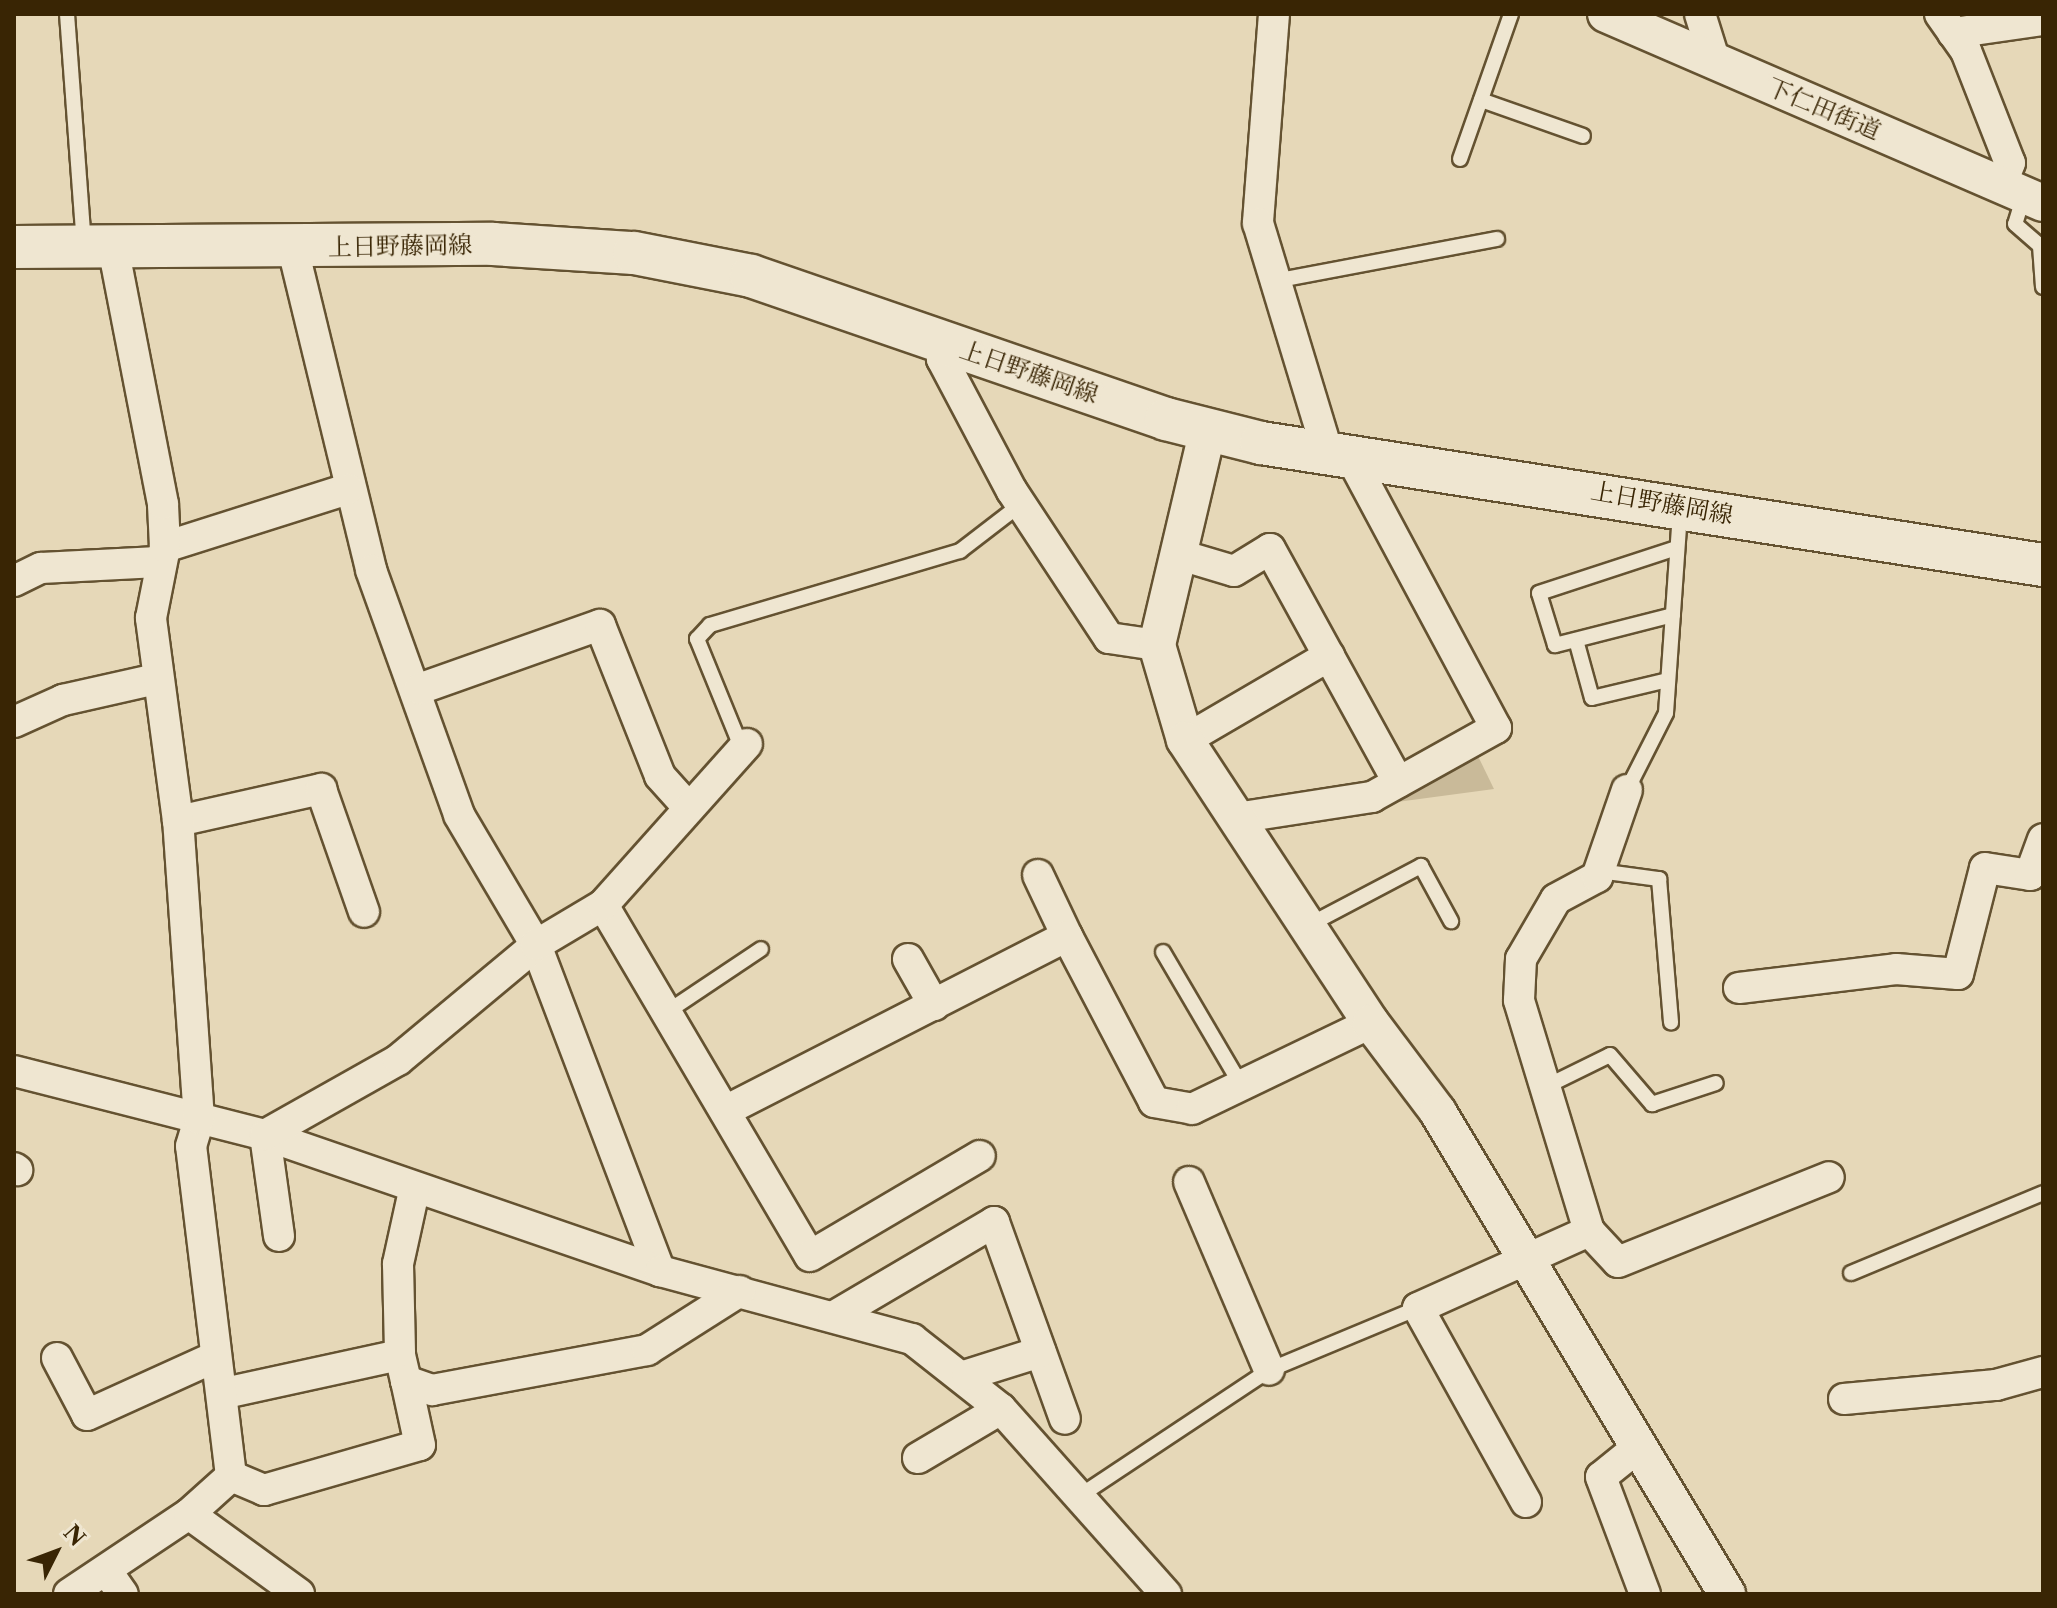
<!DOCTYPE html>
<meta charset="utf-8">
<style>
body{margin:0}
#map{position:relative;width:2057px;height:1608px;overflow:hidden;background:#e6d8b8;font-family:"Libre Caslon Text","Noto Serif JP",serif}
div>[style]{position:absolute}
.green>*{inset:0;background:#c9ba99}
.roads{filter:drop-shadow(2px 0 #645231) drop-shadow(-2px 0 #645231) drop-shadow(0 2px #645231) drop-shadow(0 -2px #645231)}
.service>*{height:14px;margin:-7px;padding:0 7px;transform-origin:7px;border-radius:7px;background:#efe6d1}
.minor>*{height:30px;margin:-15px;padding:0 15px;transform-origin:15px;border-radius:15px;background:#efe6d1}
.tertiary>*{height:36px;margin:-18px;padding:0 18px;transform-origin:18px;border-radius:18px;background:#efe6d1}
.secondary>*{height:42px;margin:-21px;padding:0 21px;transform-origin:21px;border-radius:21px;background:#efe6d1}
span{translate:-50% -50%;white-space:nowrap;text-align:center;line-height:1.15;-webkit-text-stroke:8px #efe6d1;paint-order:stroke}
.street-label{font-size:24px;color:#392504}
.frame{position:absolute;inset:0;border:16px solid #392504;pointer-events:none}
.north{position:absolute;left:16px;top:1512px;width:80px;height:80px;-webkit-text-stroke:6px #efe6d1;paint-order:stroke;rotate:48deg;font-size:22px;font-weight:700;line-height:32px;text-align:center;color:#392504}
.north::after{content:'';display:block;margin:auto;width:28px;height:36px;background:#392504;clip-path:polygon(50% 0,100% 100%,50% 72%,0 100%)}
</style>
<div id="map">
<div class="green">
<i style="clip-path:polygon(1476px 752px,1494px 789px,1382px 804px)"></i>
</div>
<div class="roads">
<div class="service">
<i style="left:67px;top:14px;width:232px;rotate:85.8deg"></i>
<i style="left:1481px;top:100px;width:108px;rotate:19.4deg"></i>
<i style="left:1460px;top:159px;width:154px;rotate:-70.6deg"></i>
<i style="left:2024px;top:195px;width:30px;rotate:107deg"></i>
<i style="left:2015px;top:224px;width:33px;rotate:41deg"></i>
<i style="left:2040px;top:246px;width:41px;rotate:85.8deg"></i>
<i style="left:1274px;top:281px;width:227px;rotate:-10.7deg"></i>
<i style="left:1673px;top:615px;width:122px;rotate:165.7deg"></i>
<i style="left:1555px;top:645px;width:54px;rotate:-107.1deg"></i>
<i style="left:1539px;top:593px;width:145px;rotate:-18.1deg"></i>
<i style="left:1576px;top:640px;width:60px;rotate:74.6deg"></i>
<i style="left:1592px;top:698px;width:78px;rotate:-13.3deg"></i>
<i style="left:742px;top:749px;width:119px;rotate:-112.2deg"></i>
<i style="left:697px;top:639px;width:19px;rotate:-47deg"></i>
<i style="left:710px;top:625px;width:261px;rotate:-16.5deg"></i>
<i style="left:960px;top:551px;width:77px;rotate:-37.6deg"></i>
<i style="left:1627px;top:790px;width:86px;rotate:-63.1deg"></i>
<i style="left:1666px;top:713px;width:202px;rotate:-86deg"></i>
<i style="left:1599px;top:871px;width:61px;rotate:7.6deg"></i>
<i style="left:1659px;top:879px;width:144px;rotate:85.2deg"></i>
<i style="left:1307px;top:926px;width:129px;rotate:-27.8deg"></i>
<i style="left:1421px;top:866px;width:63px;rotate:61.4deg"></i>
<i style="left:1163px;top:952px;width:154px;rotate:59.6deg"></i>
<i style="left:667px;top:1012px;width:113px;rotate:-33.8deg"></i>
<i style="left:1545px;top:1087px;width:72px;rotate:-26.2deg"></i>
<i style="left:1610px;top:1055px;width:65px;rotate:49.4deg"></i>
<i style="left:1652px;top:1104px;width:67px;rotate:-18.2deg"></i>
<i style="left:1851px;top:1273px;width:208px;rotate:-22.6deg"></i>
<i style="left:1081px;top:1495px;width:226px;rotate:-33.6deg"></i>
<i style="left:1269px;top:1370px;width:161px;rotate:-22.6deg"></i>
</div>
<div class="minor">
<i style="left:1274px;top:14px;width:210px;rotate:94.4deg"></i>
<i style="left:1258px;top:223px;width:244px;rotate:73.1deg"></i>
<i style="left:1700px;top:14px;width:50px;rotate:72.6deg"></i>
<i style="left:1940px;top:14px;width:45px;rotate:54.9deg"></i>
<i style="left:1966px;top:51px;width:120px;rotate:68.6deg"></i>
<i style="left:2010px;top:163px;width:24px;rotate:112deg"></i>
<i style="left:1953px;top:33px;width:91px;rotate:-8.2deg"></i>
<i style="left:293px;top:249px;width:330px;rotate:76.3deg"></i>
<i style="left:371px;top:570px;width:260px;rotate:70.2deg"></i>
<i style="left:459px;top:815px;width:151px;rotate:59.4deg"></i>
<i style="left:536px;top:945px;width:349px;rotate:69.2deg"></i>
<i style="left:944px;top:344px;width:15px;rotate:98deg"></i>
<i style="left:942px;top:359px;width:149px;rotate:62.1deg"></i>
<i style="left:1012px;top:491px;width:176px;rotate:56.6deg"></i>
<i style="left:1109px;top:638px;width:49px;rotate:8.3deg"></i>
<i style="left:165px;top:547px;width:192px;rotate:-17.6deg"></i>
<i style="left:1177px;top:554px;width:59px;rotate:16.6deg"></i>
<i style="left:1234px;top:571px;width:42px;rotate:-31.4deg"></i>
<i style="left:1270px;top:549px;width:266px;rotate:61.2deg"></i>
<i style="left:14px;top:581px;width:30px;rotate:-26deg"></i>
<i style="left:41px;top:568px;width:117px;rotate:-2.9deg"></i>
<i style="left:419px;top:689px;width:192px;rotate:-19.5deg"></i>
<i style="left:600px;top:625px;width:162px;rotate:68.3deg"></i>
<i style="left:660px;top:776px;width:40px;rotate:48deg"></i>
<i style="left:14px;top:722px;width:54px;rotate:-24.2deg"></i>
<i style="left:63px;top:700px;width:95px;rotate:-12.7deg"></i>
<i style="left:1185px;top:740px;width:167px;rotate:-30.3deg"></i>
<i style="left:1236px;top:818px;width:138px;rotate:-8.8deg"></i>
<i style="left:1372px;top:797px;width:142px;rotate:-29.1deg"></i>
<i style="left:1496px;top:728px;width:305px;rotate:-118.2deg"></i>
<i style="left:178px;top:821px;width:147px;rotate:-12.6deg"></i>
<i style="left:321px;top:789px;width:130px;rotate:70.7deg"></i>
<i style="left:1038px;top:875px;width:68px;rotate:64.6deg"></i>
<i style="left:603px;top:905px;width:407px;rotate:59.5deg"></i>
<i style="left:810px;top:1256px;width:197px;rotate:-30.5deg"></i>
<i style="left:908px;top:959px;width:53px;rotate:60.5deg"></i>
<i style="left:1739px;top:988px;width:158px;rotate:-6.9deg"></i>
<i style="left:1896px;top:969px;width:62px;rotate:4.6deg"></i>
<i style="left:1958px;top:974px;width:109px;rotate:-75.7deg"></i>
<i style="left:1985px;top:868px;width:46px;rotate:8.8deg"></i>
<i style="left:2030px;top:875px;width:38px;rotate:-70deg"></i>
<i style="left:14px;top:1071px;width:259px;rotate:14.3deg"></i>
<i style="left:265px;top:1135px;width:418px;rotate:19deg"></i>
<i style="left:660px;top:1271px;width:261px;rotate:15.1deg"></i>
<i style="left:912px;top:1339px;width:113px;rotate:38.2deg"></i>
<i style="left:1001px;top:1409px;width:248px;rotate:48.3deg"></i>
<i style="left:725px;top:1111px;width:384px;rotate:-27.1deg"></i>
<i style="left:1067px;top:936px;width:187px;rotate:62.3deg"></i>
<i style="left:1154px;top:1102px;width:39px;rotate:10deg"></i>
<i style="left:1192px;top:1109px;width:199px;rotate:-25.7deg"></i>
<i style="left:14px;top:1168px;width:4px;rotate:34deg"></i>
<i style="left:1189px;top:1182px;width:204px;rotate:66.9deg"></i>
<i style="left:414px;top:1191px;width:75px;rotate:102.4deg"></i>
<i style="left:398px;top:1264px;width:91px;rotate:88.7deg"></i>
<i style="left:400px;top:1355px;width:27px;rotate:77deg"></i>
<i style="left:406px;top:1381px;width:28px;rotate:19deg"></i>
<i style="left:432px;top:1390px;width:219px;rotate:-10.5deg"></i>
<i style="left:647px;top:1350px;width:110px;rotate:-32.4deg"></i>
<i style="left:1589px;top:1231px;width:42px;rotate:46.9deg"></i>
<i style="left:1618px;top:1262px;width:227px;rotate:-21.9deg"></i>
<i style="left:279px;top:1236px;width:102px;rotate:-97.9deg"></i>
<i style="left:265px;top:1135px;width:153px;rotate:-29.4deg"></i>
<i style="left:398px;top:1060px;width:180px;rotate:-39.8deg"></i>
<i style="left:536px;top:945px;width:78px;rotate:-30.8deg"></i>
<i style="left:603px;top:905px;width:216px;rotate:-48.2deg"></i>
<i style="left:833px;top:1317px;width:187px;rotate:-30.5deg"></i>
<i style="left:994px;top:1222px;width:209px;rotate:70.2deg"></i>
<i style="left:57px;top:1358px;width:64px;rotate:62.2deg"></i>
<i style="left:87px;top:1415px;width:141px;rotate:-24.4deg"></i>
<i style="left:967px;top:1375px;width:77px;rotate:-17.5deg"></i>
<i style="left:225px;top:1393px;width:179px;rotate:-12.3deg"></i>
<i style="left:1844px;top:1399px;width:153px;rotate:-5.3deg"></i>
<i style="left:1996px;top:1385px;width:49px;rotate:-15.5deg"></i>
<i style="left:1637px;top:1448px;width:46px;rotate:141.1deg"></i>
<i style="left:1601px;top:1477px;width:125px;rotate:69.4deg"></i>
<i style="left:918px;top:1458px;width:96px;rotate:-30.6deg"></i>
<i style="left:231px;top:1476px;width:36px;rotate:23deg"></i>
<i style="left:264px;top:1490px;width:162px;rotate:-16.1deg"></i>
<i style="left:420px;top:1445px;width:66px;rotate:-102.3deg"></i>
<i style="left:1526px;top:1502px;width:222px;rotate:-119.1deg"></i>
<i style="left:1418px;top:1308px;width:188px;rotate:-24.2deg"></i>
<i style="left:1589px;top:1231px;width:241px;rotate:-106.9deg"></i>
<i style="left:1519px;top:1000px;width:41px;rotate:-87.2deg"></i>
<i style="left:1521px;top:959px;width:69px;rotate:-59.7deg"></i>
<i style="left:1556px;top:899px;width:47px;rotate:-28.2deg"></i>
<i style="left:1597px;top:877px;width:92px;rotate:-71deg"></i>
<i style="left:189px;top:1514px;width:136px;rotate:36deg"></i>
<i style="left:106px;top:1570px;width:29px;rotate:55deg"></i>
<i style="left:69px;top:1594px;width:144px;rotate:-33.7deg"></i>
<i style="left:189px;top:1514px;width:57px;rotate:-42.1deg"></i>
<i style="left:231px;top:1476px;width:332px;rotate:-96.9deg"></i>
<i style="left:191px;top:1146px;width:28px;rotate:-73deg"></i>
<i style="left:199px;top:1119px;width:299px;rotate:-94deg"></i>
<i style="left:178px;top:821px;width:205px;rotate:-97.6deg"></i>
<i style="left:151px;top:618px;width:72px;rotate:-78.8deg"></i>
<i style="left:165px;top:547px;width:43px;rotate:-92.7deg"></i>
<i style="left:163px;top:504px;width:258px;rotate:-101deg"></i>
</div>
<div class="tertiary">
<i style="left:1606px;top:14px;width:476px;rotate:23.4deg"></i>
<i style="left:1208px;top:429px;width:222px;rotate:103.3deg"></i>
<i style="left:1157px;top:645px;width:99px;rotate:73.6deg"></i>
<i style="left:1185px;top:740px;width:339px;rotate:56.7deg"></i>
<i style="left:1371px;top:1023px;width:111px;rotate:53deg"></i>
<i style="left:1438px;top:1112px;width:562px;rotate:59.05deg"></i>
</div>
<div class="secondary">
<i style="left:14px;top:247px;width:479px;rotate:-0.4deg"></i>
<i style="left:493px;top:244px;width:141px;rotate:3.7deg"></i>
<i style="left:634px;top:253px;width:119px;rotate:11.1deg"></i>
<i style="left:751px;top:276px;width:439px;rotate:19deg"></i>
<i style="left:1166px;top:419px;width:98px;rotate:14.2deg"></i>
<i style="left:1261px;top:443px;width:791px;rotate:8.87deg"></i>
</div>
</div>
<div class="street-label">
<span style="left:1824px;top:109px;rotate:23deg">下仁田街道</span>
<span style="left:400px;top:246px;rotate:-1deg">上日野藤岡線</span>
<span style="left:1029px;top:372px;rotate:19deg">上日野藤岡線</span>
<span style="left:1662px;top:503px;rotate:10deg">上日野藤岡線</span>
</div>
<div class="frame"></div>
<div class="north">N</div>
</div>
